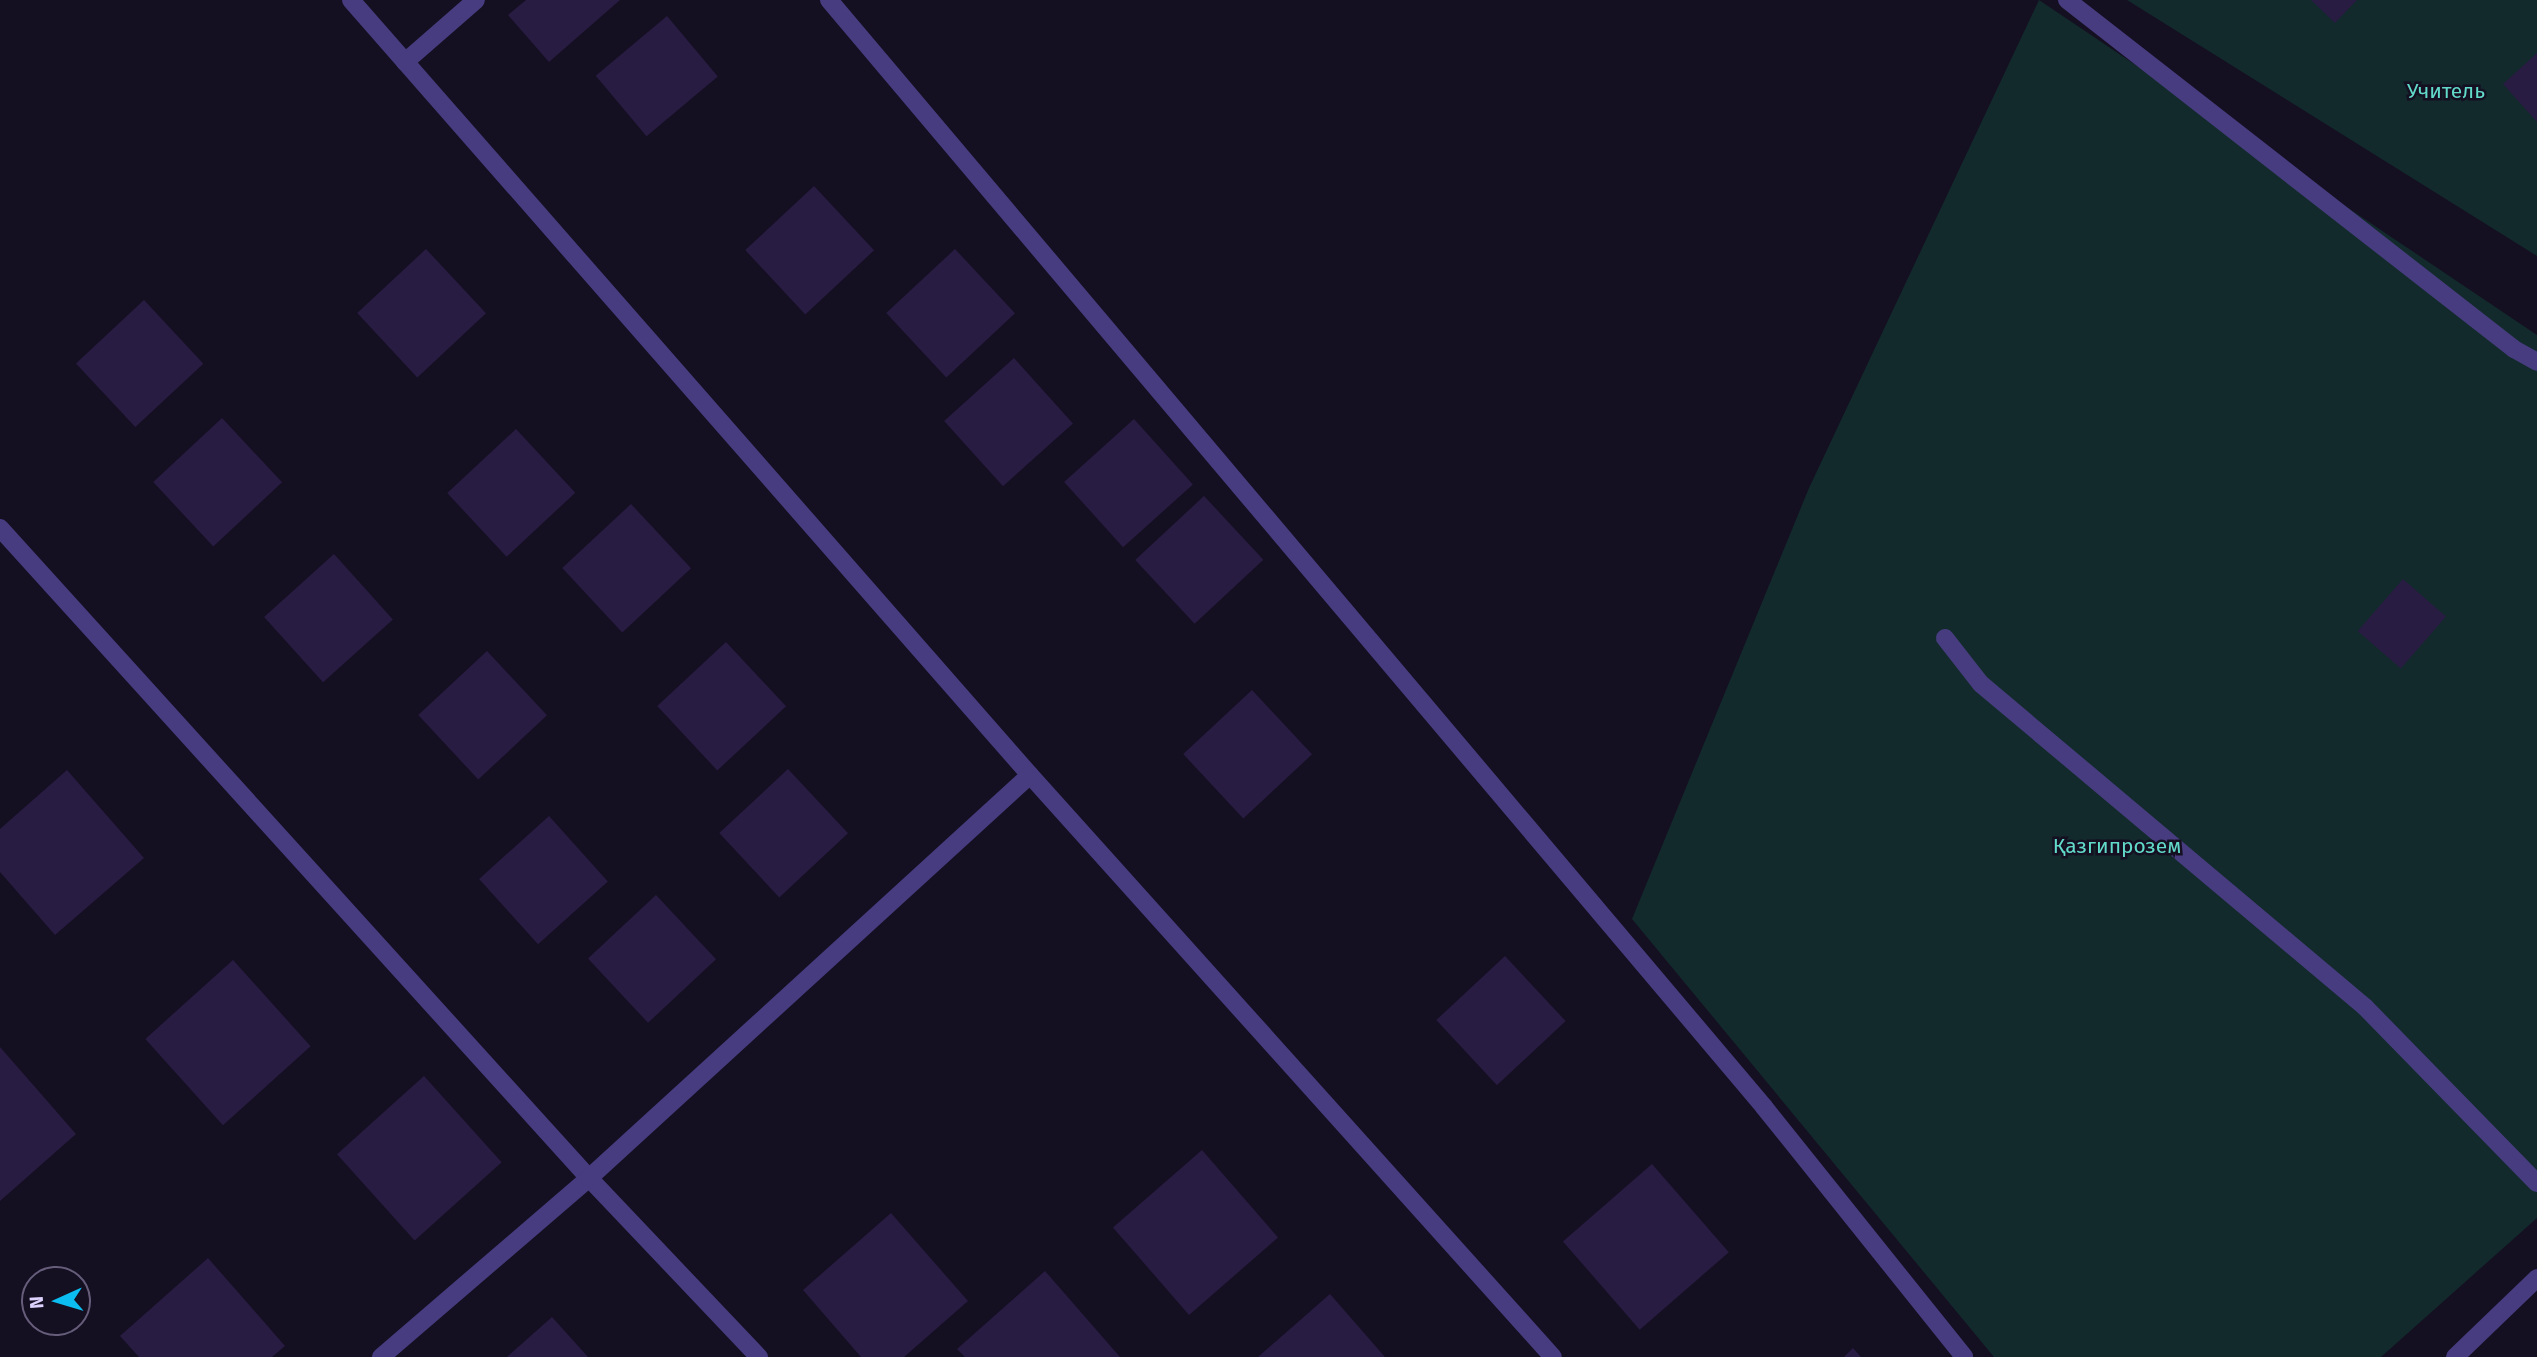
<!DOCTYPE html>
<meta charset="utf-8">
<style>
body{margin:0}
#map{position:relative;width:2537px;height:1357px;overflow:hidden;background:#150f22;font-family:"Fira Sans",sans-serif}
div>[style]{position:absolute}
.green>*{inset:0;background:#122a2c}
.building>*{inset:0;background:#281c42;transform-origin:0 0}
.service>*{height:18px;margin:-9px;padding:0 9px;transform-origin:9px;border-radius:9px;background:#473c7f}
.minor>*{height:18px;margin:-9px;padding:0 9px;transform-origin:9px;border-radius:9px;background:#473c7f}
span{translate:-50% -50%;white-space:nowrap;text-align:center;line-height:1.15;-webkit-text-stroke:5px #150f22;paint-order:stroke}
.park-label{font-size:21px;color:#62daca}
.north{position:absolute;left:21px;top:1266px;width:70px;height:70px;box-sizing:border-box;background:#150f22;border:2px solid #655d7a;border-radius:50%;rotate:266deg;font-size:19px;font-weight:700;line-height:28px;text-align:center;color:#dcd2fd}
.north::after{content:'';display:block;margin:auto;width:24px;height:32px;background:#0bbdf0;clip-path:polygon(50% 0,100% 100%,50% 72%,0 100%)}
</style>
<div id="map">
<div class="green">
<i style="clip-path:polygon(2039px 0,2537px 335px,2537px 1218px,2381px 1357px,1994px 1357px,1632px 919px,1809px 488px)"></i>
<i style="clip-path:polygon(2127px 0,2537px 0,2537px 256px)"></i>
</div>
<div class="building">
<i style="clip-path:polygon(526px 0,620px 0,549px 62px,508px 15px)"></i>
<i style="clip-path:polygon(2311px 0,2357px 0,2335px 23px)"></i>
<i style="left:667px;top:16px;width:79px;height:93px;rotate:50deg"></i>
<i style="clip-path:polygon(2537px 53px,2537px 122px,2503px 84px)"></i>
<i style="left:814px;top:186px;width:88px;height:94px;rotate:47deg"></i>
<i style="left:426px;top:249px;width:88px;height:94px;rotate:47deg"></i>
<i style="left:955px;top:249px;width:88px;height:94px;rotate:47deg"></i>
<i style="left:144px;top:300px;width:87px;height:93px;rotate:47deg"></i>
<i style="left:1014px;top:358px;width:88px;height:94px;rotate:48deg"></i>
<i style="left:222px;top:418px;width:88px;height:94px;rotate:47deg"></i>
<i style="left:1134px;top:419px;width:88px;height:94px;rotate:48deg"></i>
<i style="left:516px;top:429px;width:87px;height:94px;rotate:47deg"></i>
<i style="left:1204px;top:496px;width:87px;height:94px;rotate:47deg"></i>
<i style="left:631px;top:504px;width:88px;height:94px;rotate:47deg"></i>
<i style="left:334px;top:554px;width:88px;height:94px;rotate:48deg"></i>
<i style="left:2403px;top:579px;width:57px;height:69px;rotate:41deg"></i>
<i style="left:726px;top:642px;width:88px;height:94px;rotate:47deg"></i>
<i style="left:487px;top:651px;width:88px;height:94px;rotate:47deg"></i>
<i style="left:1252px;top:690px;width:88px;height:94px;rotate:47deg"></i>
<i style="left:788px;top:769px;width:88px;height:94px;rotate:47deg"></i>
<i style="clip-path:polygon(67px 770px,144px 858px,55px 935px,0 872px,0 829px)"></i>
<i style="left:549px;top:816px;width:88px;height:94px;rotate:48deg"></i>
<i style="left:656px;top:895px;width:88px;height:93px;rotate:47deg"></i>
<i style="left:1505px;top:956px;width:89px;height:94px;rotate:47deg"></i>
<i style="left:233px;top:960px;width:116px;height:118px;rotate:48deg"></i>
<i style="clip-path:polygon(0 1047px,76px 1134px,0 1201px)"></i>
<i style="left:424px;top:1076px;width:116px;height:117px;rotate:48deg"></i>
<i style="left:1202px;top:1150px;width:116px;height:118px;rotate:49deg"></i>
<i style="left:1652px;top:1164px;width:117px;height:118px;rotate:49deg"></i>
<i style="clip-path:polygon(891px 1213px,968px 1301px,904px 1357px,861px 1357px,803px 1290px)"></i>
<i style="clip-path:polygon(208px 1258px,285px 1346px,272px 1357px,139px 1357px,120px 1336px)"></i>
<i style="clip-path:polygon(1045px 1271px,1120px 1357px,965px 1357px,957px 1349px)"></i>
<i style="clip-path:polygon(1330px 1294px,1385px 1357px,1258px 1357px)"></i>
<i style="clip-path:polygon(552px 1317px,588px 1357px,507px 1357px)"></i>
<i style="clip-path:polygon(1853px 1348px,1861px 1357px,1844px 1357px)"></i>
</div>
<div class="service">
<i style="left:829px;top:0;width:1449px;rotate:49.81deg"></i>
<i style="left:1764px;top:1107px;width:320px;rotate:51.3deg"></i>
<i style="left:2067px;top:0;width:567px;rotate:37.98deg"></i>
<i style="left:2514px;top:349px;width:26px;rotate:29deg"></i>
<i style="left:405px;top:62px;width:94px;rotate:-41.1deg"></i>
<i style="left:1945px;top:638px;width:58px;rotate:52deg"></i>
<i style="left:1981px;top:684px;width:502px;rotate:40.07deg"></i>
<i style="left:2365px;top:1007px;width:246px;rotate:45.7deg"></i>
<i style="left:2455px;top:1357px;width:114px;rotate:-43.9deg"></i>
</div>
<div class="minor">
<i style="left:351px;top:0;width:1030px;rotate:48.78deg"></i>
<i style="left:1030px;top:775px;width:782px;rotate:48.06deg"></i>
<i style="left:0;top:528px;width:877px;rotate:47.82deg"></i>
<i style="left:589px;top:1178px;width:247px;rotate:46.5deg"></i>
<i style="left:381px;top:1357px;width:274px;rotate:-40.7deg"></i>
<i style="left:589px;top:1178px;width:597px;rotate:-42.42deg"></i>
</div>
<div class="park-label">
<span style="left:2446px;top:91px">Учитель</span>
<span style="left:2117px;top:846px">Қазгипрозем</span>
</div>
<div class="north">N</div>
</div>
